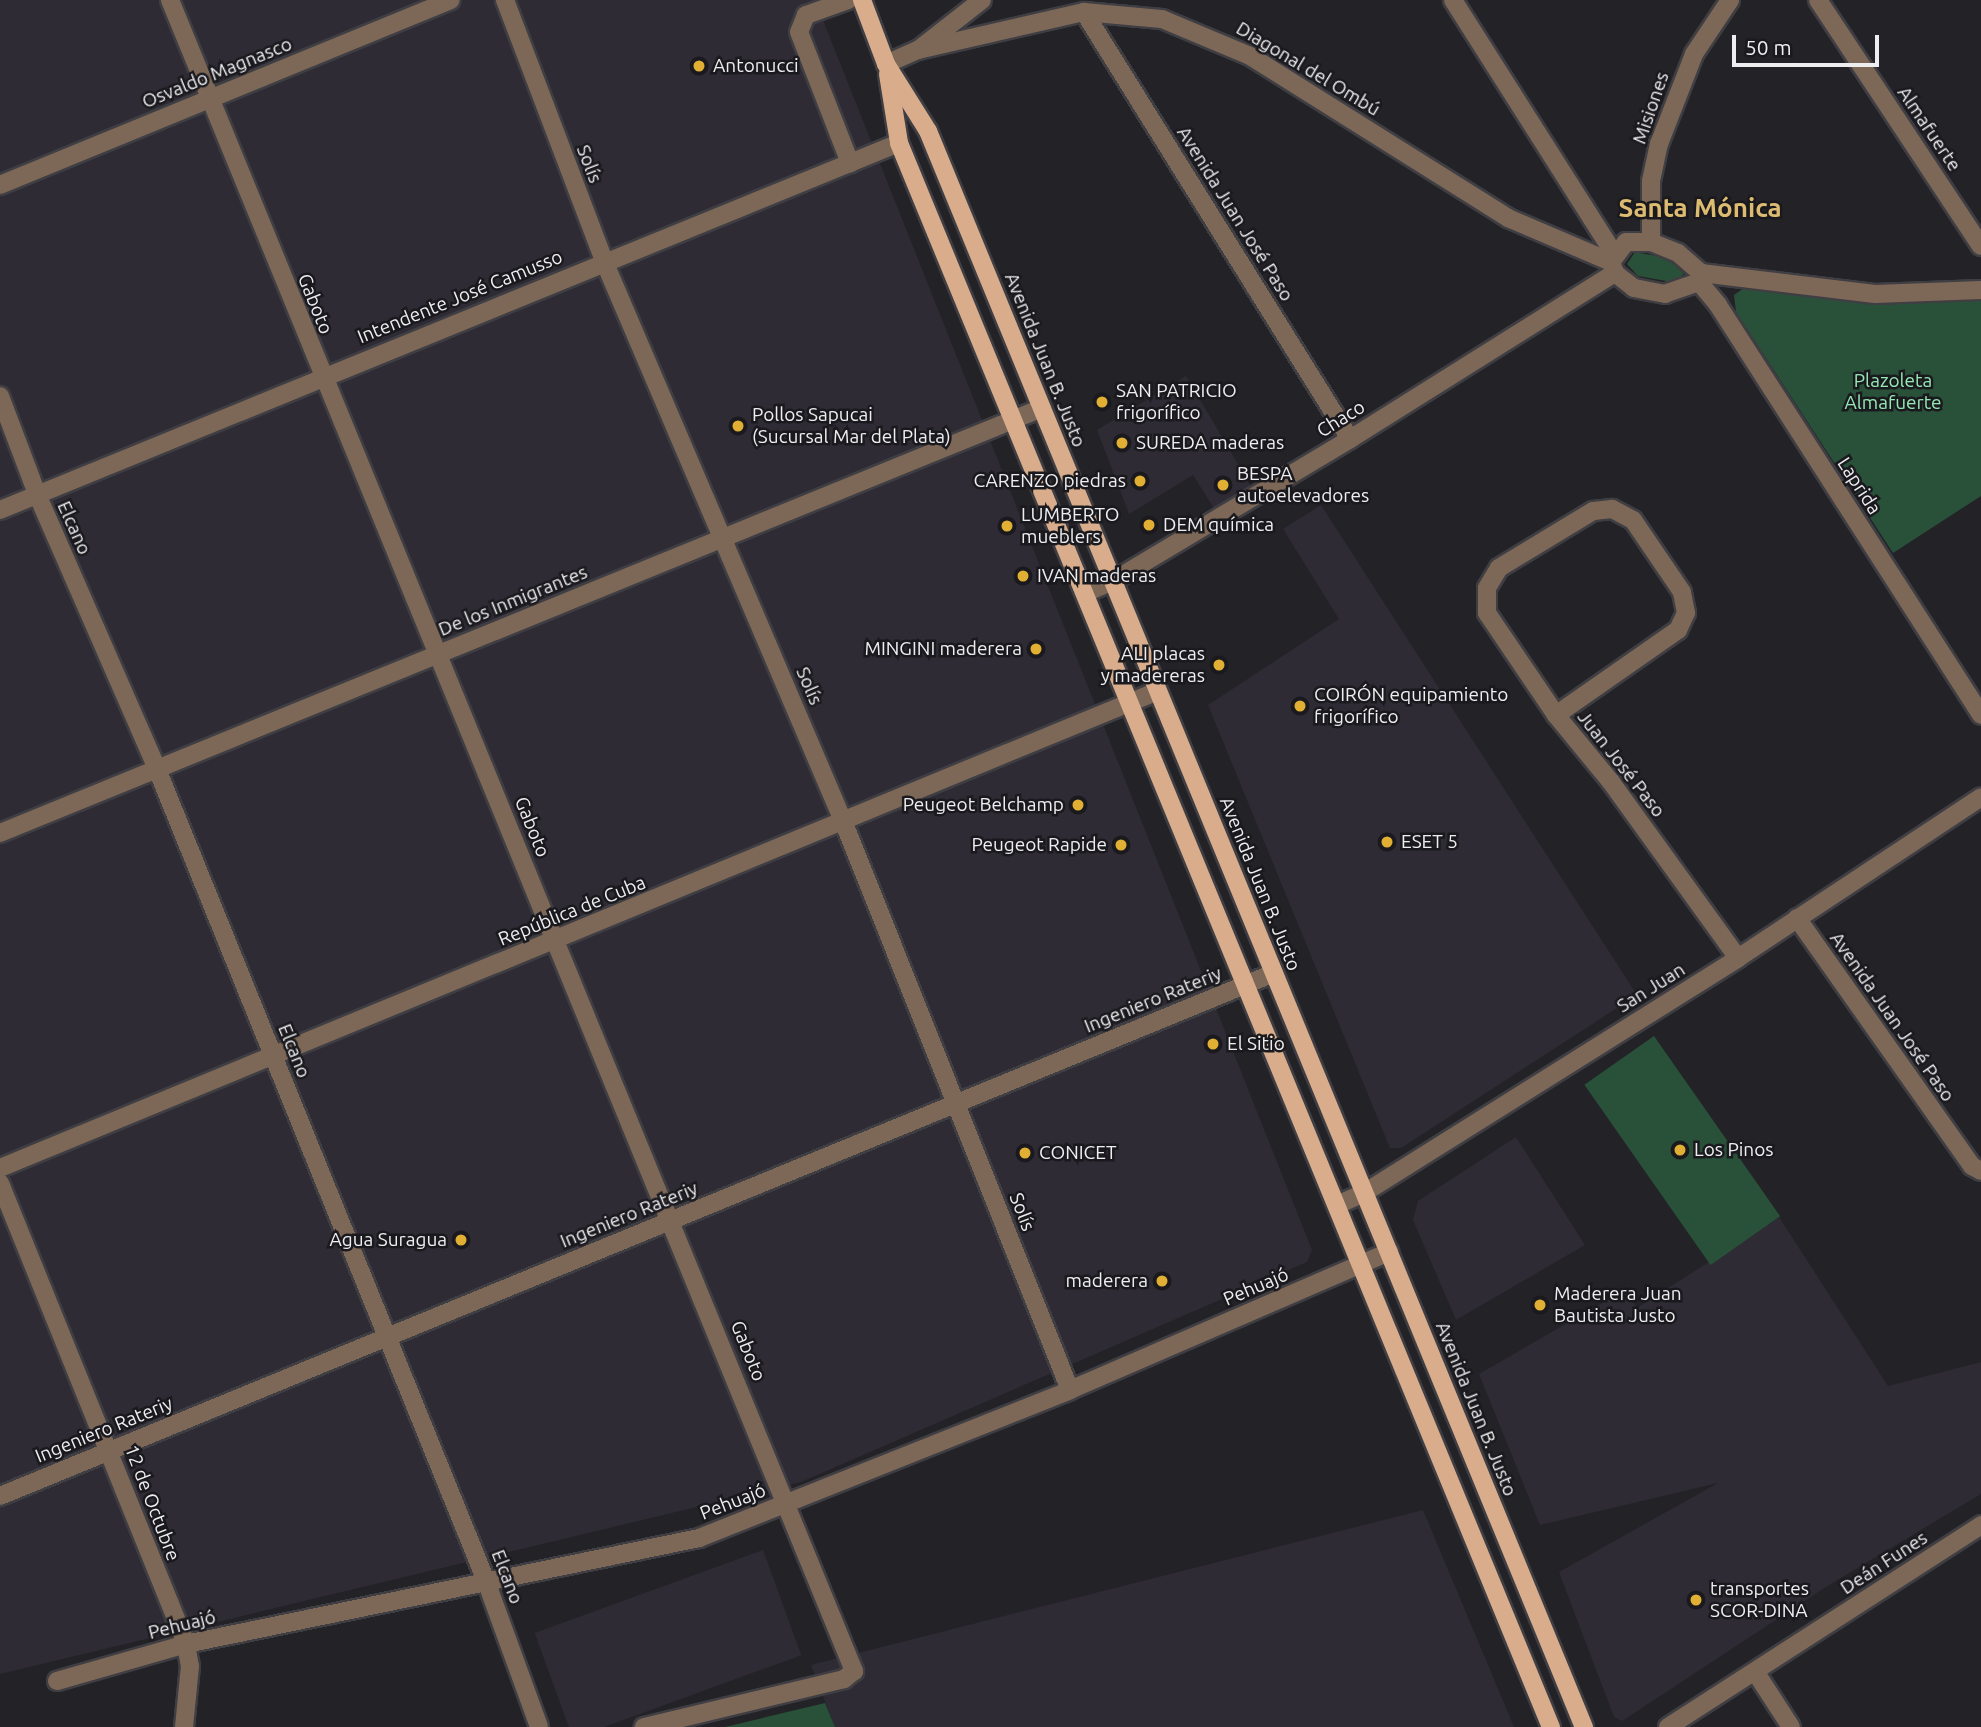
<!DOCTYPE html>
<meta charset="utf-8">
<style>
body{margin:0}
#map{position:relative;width:1981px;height:1727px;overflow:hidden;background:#232227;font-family:Ubuntu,sans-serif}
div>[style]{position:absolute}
.built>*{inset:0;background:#2e2b35;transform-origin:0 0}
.green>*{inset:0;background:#295139;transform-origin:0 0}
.roads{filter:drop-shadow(2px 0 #3f3e43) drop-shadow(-2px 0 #3f3e43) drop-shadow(0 2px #3f3e43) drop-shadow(0 -2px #3f3e43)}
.minor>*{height:18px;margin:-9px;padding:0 9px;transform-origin:9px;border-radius:9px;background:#7d6858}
.major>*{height:18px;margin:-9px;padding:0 9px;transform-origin:9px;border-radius:9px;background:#d9ad8c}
.dots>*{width:19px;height:19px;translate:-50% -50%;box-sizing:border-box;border:4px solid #1a191d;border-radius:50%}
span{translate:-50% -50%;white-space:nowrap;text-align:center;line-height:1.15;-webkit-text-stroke:5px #1a191d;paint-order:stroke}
.poi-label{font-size:19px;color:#eeedf0}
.left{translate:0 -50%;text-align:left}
.right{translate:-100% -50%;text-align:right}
.street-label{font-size:19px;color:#eeedf0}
.park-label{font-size:19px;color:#93e8b4}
.district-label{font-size:26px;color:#ddbc72;font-weight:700}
.scale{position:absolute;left:1732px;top:35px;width:147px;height:32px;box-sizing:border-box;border:4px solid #eeedf0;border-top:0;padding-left:9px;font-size:21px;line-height:24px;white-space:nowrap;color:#eeedf0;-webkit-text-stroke:5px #1a191d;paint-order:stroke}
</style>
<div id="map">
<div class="built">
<i style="clip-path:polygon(0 0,815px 0,1312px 1250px,1307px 1262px,801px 1482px,0 1674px)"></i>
<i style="clip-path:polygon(1186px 376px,1252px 488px,1215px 510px,1193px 475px,1129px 514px,1097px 430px)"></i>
<i style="clip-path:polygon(1321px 505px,1637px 995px,1401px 1148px,1390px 1148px,1208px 705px,1339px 619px,1283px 529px)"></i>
<i style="clip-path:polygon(1516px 1137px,1585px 1245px,1456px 1320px,1413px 1220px,1418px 1201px)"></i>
<i style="clip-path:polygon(1779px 1217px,1888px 1386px,1981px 1362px,1981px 1494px,1829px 1585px,1622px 1721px,1614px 1717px,1559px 1572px,1718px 1483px,1540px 1525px,1479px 1374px,1625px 1290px,1637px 1308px)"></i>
<i style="clip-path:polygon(1423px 1510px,1514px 1727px,835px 1727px,811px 1665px)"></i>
<i style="left:763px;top:1550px;width:112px;height:243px;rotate:70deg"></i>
</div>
<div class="green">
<i style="clip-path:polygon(1635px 252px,1667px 258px,1684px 274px,1672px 282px,1638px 276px,1627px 264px)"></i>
<i style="clip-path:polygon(1744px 288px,1864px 302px,1981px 301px,1981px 496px,1893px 553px,1736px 312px,1734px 295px)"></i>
<i style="left:1654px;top:1036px;width:220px;height:85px;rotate:55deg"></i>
<i style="clip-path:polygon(825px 1703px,835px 1727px,725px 1727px)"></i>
</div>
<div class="roads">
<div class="minor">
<i style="left:170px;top:0;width:1806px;rotate:67.74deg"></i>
<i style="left:854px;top:1671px;width:13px;rotate:141deg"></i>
<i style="left:844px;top:1679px;width:206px;rotate:166.5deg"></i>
<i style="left:505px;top:0;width:279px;rotate:69.2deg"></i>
<i style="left:604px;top:261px;width:611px;rotate:66.88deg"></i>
<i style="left:844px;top:823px;width:610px;rotate:68.27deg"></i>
<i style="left:848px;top:0;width:45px;rotate:160.3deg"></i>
<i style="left:806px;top:15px;width:18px;rotate:112deg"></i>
<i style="left:799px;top:32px;width:141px;rotate:68.7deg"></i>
<i style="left:1453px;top:0;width:301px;rotate:57.6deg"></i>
<i style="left:1818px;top:0;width:295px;rotate:56.5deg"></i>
<i style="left:1084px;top:12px;width:503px;rotate:58.08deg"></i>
<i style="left:918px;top:50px;width:170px;rotate:-12.9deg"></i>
<i style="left:1084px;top:12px;width:78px;rotate:5.1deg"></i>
<i style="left:1162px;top:19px;width:95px;rotate:22.8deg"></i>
<i style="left:1250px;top:56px;width:305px;rotate:32.1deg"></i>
<i style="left:1508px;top:218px;width:112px;rotate:23.1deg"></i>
<i style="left:886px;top:64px;width:35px;rotate:-24deg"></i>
<i style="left:918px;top:50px;width:81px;rotate:-38deg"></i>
<i style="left:0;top:185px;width:487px;rotate:-22.3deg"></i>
<i style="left:1626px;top:242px;width:25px"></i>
<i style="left:1651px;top:242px;width:29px;rotate:22deg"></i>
<i style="left:1678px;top:253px;width:30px;rotate:41deg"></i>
<i style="left:1701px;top:273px;width:9px;rotate:103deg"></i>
<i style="left:1699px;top:282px;width:36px;rotate:161deg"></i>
<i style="left:1665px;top:294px;width:32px;rotate:-169deg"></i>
<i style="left:1634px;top:288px;width:24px;rotate:-142deg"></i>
<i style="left:1615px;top:273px;width:12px;rotate:-110deg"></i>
<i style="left:1611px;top:262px;width:25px;rotate:-53deg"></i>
<i style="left:1651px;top:242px;width:61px;rotate:-90deg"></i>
<i style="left:1651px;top:181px;width:38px;rotate:-78deg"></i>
<i style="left:1659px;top:144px;width:97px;rotate:-68.7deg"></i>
<i style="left:1694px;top:54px;width:65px;rotate:-56.3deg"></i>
<i style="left:1701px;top:273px;width:175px;rotate:6.9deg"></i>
<i style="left:1875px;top:294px;width:106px;rotate:-2.2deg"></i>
<i style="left:1699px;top:282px;width:30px;rotate:50deg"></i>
<i style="left:1718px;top:305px;width:487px;rotate:57.3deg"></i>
<i style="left:0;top:396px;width:105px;rotate:69.3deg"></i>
<i style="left:37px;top:494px;width:300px;rotate:66.4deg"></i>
<i style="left:157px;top:769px;width:876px;rotate:67.94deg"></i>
<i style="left:486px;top:1581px;width:155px;rotate:70deg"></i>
<i style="left:0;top:510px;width:971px;rotate:-22.21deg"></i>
<i style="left:1085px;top:593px;width:30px;rotate:-23deg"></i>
<i style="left:1113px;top:581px;width:276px;rotate:-30.9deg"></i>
<i style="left:1350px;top:439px;width:313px;rotate:-32.1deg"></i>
<i style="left:1556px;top:715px;width:149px;rotate:-34.9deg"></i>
<i style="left:1678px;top:630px;width:19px;rotate:-65deg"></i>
<i style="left:1686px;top:613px;width:21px;rotate:-101deg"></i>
<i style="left:1682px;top:592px;width:87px;rotate:-124.2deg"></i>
<i style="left:1633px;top:520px;width:24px;rotate:-152deg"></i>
<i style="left:1612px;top:509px;width:19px;rotate:174deg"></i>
<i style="left:1593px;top:511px;width:110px;rotate:148.8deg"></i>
<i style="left:1499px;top:568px;width:23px;rotate:121deg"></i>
<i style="left:1487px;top:588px;width:25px;rotate:90deg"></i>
<i style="left:1487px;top:613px;width:123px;rotate:55.9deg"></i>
<i style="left:1556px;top:715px;width:87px;rotate:50.6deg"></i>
<i style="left:1611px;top:782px;width:217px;rotate:54.2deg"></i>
<i style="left:0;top:833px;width:1125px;rotate:-22.19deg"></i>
<i style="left:1797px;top:918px;width:304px;rotate:54.8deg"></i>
<i style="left:1972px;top:1166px;width:10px;rotate:29deg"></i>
<i style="left:0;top:1168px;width:1252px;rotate:-22.39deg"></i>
<i style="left:0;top:1183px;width:497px;rotate:68deg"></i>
<i style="left:186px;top:1644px;width:22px;rotate:80deg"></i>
<i style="left:190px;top:1666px;width:61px;rotate:95.6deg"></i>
<i style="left:1337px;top:1205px;width:30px;rotate:-24deg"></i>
<i style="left:1364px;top:1193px;width:442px;rotate:-32.1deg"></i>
<i style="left:1738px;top:958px;width:291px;rotate:-33.5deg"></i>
<i style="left:0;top:1496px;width:1377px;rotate:-22.32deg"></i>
<i style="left:1756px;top:1673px;width:64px;rotate:57.1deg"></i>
<i style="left:57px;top:1681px;width:134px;rotate:-16deg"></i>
<i style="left:186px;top:1644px;width:524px;rotate:-11.67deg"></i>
<i style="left:699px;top:1538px;width:399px;rotate:-21.7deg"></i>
<i style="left:1070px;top:1390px;width:348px;rotate:-23.4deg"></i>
<i style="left:1668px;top:1727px;width:373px;rotate:-32.8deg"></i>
</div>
<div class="major">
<i style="left:862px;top:0;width:68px;rotate:69.4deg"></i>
<i style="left:886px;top:64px;width:79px;rotate:57.9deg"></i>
<i style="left:928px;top:131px;width:1726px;rotate:67.66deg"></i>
<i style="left:888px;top:74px;width:70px;rotate:80.9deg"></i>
<i style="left:899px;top:143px;width:1713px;rotate:67.63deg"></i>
</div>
</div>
<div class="dots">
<i style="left:699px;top:66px;background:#e1af34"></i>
<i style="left:1102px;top:402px;background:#e1af34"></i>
<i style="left:738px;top:426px;background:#e1af34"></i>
<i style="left:1122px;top:443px;background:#e1af34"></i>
<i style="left:1140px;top:481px;background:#e1af34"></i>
<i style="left:1223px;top:485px;background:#e1af34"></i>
<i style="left:1149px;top:525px;background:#e1af34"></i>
<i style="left:1007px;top:526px;background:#e1af34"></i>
<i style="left:1023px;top:576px;background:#e1af34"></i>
<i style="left:1036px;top:649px;background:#e1af34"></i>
<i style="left:1219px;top:665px;background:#e1af34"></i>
<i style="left:1300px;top:706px;background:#e1af34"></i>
<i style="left:1078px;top:805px;background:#e1af34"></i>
<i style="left:1387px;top:842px;background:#e1af34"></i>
<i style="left:1121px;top:845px;background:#e1af34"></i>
<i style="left:1213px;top:1044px;background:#e1af34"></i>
<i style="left:1680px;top:1150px;background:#e1af34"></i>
<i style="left:1025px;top:1153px;background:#e1af34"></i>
<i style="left:461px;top:1240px;background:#e1af34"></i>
<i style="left:1162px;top:1281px;background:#e1af34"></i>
<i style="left:1540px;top:1305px;background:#e1af34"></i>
<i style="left:1696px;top:1600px;background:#e1af34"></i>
</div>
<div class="poi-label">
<span class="left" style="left:713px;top:66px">Antonucci</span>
<span class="left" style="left:1116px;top:402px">SAN PATRICIO<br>frigorífico</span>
<span class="left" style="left:752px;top:426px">Pollos Sapucai<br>(Sucursal Mar del Plata)</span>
<span class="left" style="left:1136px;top:443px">SUREDA maderas</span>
<span class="left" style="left:1237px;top:485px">BESPA<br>autoelevadores</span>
<span class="right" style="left:1126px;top:481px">CARENZO piedras</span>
<span class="left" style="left:1021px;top:526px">LUMBERTO<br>mueblers</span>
<span class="left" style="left:1163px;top:525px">DEM química</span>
<span class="left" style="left:1037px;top:576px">IVAN maderas</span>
<span class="right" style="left:1022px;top:649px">MINGINI maderera</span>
<span class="right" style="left:1205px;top:665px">ALI placas<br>y madereras</span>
<span class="left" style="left:1314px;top:706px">COIRÓN equipamiento<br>frigorífico</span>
<span class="right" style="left:1064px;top:805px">Peugeot Belchamp</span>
<span class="left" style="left:1401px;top:842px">ESET 5</span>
<span class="right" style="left:1107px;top:845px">Peugeot Rapide</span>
<span class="left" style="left:1227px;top:1044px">El Sitio</span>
<span class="left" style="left:1694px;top:1150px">Los Pinos</span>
<span class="left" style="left:1039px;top:1153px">CONICET</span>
<span class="right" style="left:447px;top:1240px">Agua Suragua</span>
<span class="right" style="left:1148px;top:1281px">maderera</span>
<span class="left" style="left:1554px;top:1305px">Maderera Juan<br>Bautista Justo</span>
<span class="left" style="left:1710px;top:1600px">transportes<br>SCOR-DINA</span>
</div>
<div class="street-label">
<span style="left:1308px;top:69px;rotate:31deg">Diagonal del Ombú</span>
<span style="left:217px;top:73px;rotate:-22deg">Osvaldo Magnasco</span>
<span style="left:1651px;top:108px;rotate:-71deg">Misiones</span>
<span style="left:1929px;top:129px;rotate:56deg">Almafuerte</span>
<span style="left:589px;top:164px;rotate:69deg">Solís</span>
<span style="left:1235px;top:214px;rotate:58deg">Avenida Juan José Paso</span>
<span style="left:460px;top:297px;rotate:-22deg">Intendente José Camusso</span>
<span style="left:315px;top:304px;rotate:68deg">Gaboto</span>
<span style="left:1045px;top:360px;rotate:68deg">Avenida Juan B. Justo</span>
<span style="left:1341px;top:419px;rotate:-32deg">Chaco</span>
<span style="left:1859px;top:486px;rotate:57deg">Laprida</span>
<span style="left:74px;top:528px;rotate:66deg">Elcano</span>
<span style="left:513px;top:601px;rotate:-22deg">De los Inmigrantes</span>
<span style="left:809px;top:686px;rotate:67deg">Solís</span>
<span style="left:1621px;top:764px;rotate:52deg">Juan José Paso</span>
<span style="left:532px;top:827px;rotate:68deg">Gaboto</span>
<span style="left:1260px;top:884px;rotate:68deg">Avenida Juan B. Justo</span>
<span style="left:572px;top:911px;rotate:-22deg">República de Cuba</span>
<span style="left:1651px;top:988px;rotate:-32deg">San Juan</span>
<span style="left:1153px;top:1000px;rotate:-22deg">Ingeniero Rateriy</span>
<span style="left:1892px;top:1017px;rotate:55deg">Avenida Juan José Paso</span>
<span style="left:294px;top:1051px;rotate:68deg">Elcano</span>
<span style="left:1022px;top:1212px;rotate:69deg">Solís</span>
<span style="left:629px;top:1215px;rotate:-22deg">Ingeniero Rateriy</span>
<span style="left:1256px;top:1287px;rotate:-23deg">Pehuajó</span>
<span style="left:748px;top:1351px;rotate:68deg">Gaboto</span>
<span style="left:1476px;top:1409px;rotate:68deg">Avenida Juan B. Justo</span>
<span style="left:104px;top:1430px;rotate:-22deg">Ingeniero Rateriy</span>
<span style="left:733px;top:1502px;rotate:-21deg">Pehuajó</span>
<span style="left:152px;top:1503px;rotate:69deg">12 de Octubre</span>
<span style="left:1884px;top:1563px;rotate:-33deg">Deán Funes</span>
<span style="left:507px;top:1577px;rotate:69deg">Elcano</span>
<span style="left:182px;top:1625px;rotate:-14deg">Pehuajó</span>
</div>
<div class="park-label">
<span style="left:1893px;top:392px">Plazoleta<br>Almafuerte</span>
</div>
<div class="district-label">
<span style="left:1700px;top:208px">Santa Mónica</span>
</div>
<div class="scale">50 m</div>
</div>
